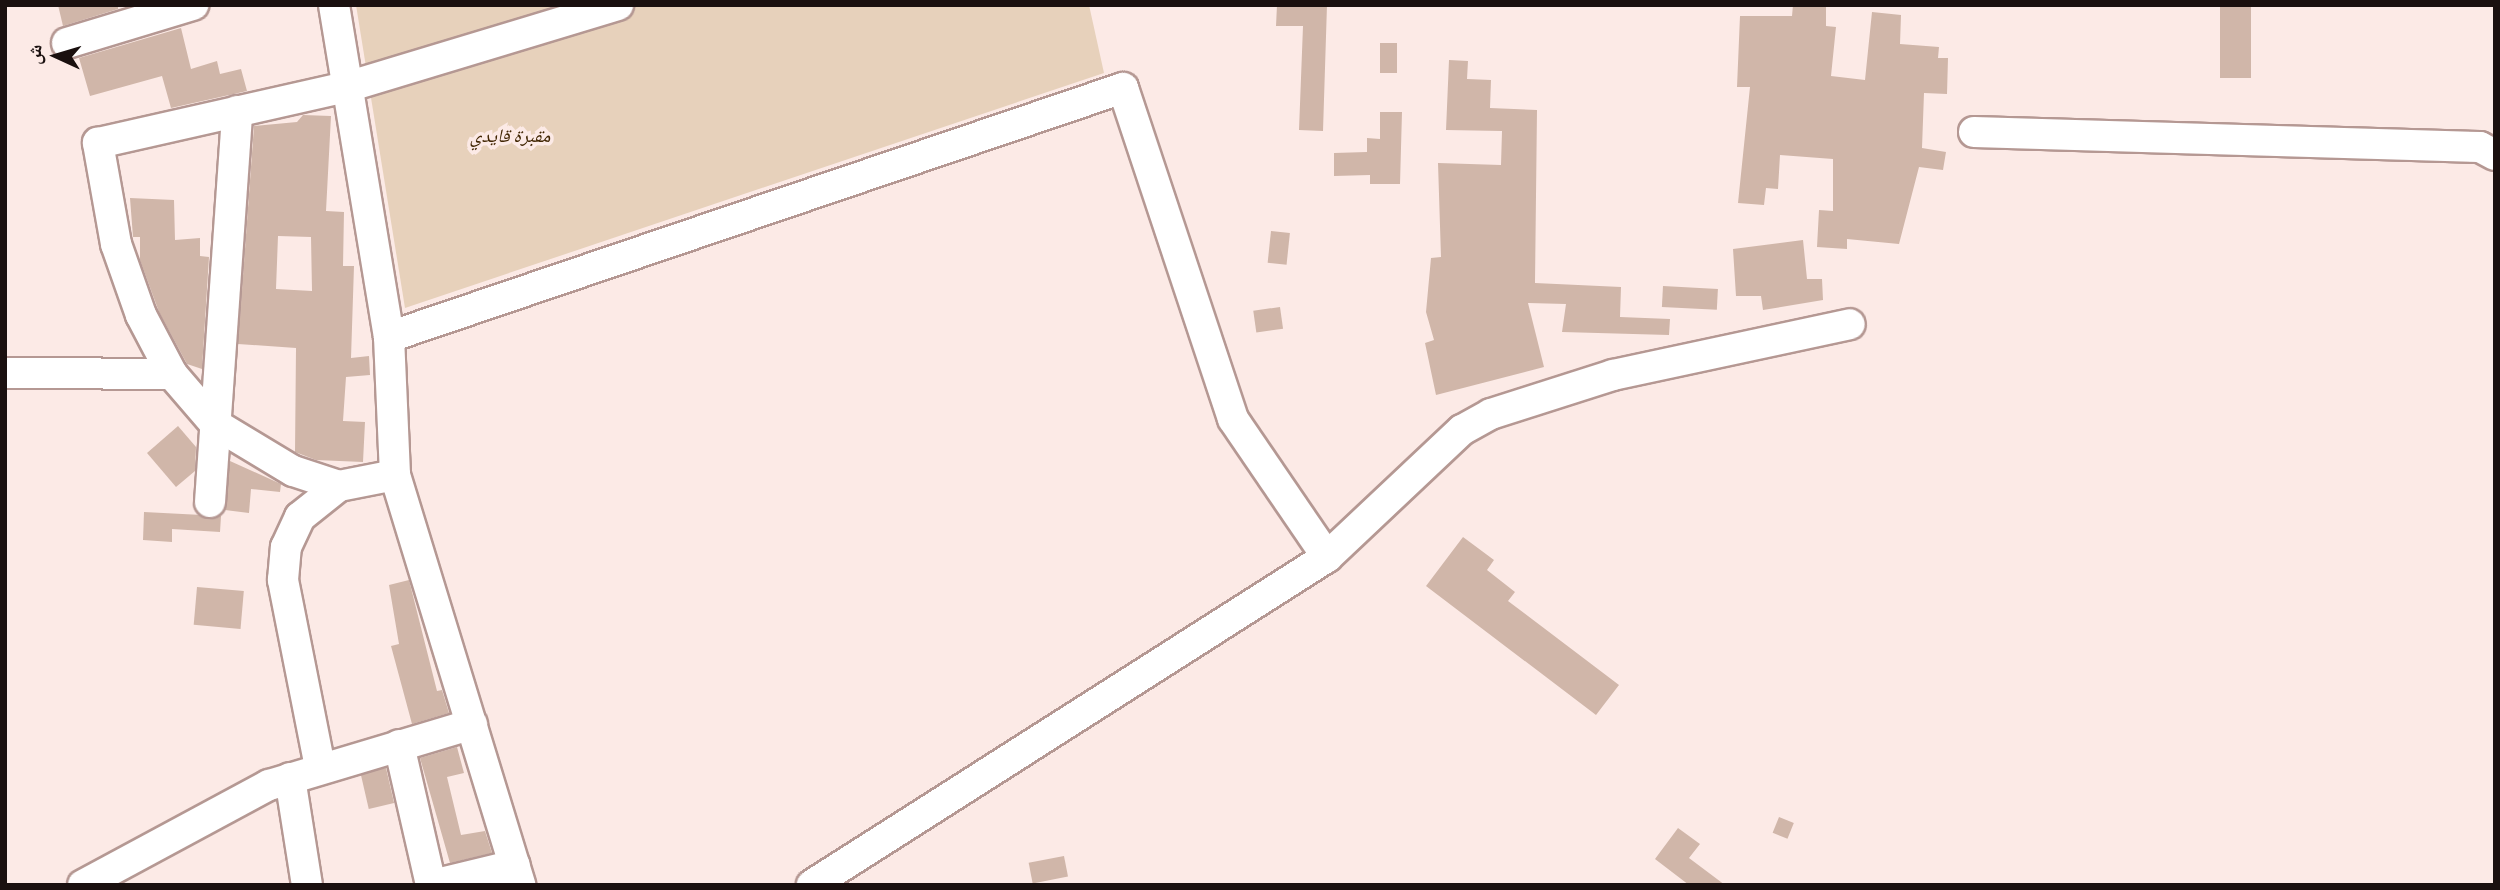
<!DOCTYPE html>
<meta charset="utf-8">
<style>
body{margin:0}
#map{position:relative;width:2500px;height:890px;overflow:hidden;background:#fceae6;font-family:"Crimson Pro","Noto Naskh Arabic",serif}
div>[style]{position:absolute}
.green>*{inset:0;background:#e7d1bb}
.building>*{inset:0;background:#d0b6a9;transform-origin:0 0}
.roads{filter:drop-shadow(2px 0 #b59893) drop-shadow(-2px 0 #b59893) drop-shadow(0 2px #b59893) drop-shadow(0 -2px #b59893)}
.minor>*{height:30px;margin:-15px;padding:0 15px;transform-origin:15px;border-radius:15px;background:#fff}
span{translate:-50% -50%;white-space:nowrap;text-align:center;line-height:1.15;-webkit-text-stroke:7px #fceae6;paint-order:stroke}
.park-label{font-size:19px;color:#402502;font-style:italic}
.frame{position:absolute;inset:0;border:7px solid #1a100f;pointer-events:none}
.north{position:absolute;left:21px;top:21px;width:70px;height:70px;-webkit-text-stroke:5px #fceae6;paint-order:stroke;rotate:274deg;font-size:19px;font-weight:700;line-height:28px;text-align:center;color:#1a100f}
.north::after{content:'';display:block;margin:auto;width:24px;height:32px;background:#1a100f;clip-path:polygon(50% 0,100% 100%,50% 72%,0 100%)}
</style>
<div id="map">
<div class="green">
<i style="clip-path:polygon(356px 5px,1089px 5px,1104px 73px,405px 308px)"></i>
</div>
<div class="building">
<i style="clip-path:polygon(58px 5px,118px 5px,118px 9px,63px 26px)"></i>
<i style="clip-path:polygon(1277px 5px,1327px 5px,1323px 131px,1299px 130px,1303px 26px,1276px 26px)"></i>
<i style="clip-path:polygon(1793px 5px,1826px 5px,1826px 26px,1836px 27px,1831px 76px,1865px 80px,1872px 12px,1901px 15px,1900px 44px,1939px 47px,1938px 58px,1948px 58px,1947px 94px,1924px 93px,1922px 148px,1946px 152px,1943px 170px,1919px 167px,1899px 244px,1847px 239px,1847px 249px,1817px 247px,1819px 210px,1833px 211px,1833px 159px,1780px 155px,1778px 189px,1766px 188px,1764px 205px,1738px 203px,1750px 87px,1737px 87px,1740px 16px,1792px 16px)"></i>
<i style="left:2220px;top:5px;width:31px;height:73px"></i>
<i style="clip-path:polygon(181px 28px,191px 69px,217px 61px,220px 74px,241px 69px,247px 91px,171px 108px,162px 76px,90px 96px,79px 58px)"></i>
<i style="left:1380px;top:43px;width:17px;height:30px"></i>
<i style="clip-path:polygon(1449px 60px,1468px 61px,1467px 79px,1491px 80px,1490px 108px,1537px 110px,1535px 283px,1621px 287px,1620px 317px,1670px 319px,1669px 335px,1562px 332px,1566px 304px,1528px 303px,1544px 367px,1436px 395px,1425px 343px,1434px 340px,1426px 312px,1431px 258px,1441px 257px,1438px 163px,1501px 165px,1502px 131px,1446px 130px)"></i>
<i style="clip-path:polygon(1380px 112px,1402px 112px,1400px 184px,1370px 184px,1370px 175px,1334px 176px,1334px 153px,1367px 152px,1367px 138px,1380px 139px)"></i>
<i style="clip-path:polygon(evenodd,303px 115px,331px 116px,326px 211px,344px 212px,343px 266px,354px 266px,351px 358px,369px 356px,370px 375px,346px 377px,343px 421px,365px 422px,363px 462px,316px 460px,295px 452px,296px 348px,238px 344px,254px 126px,297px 122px,303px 115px,278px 236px,311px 237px,312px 291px,276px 289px,278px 236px)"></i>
<i style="clip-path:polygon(130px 198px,174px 200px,175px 240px,200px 238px,200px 256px,209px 257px,202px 369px,187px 364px,159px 312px,140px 260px,140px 237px,133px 237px)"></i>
<i style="left:1271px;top:231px;width:19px;height:32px;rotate:6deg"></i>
<i style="clip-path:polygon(1803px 240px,1807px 279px,1822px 279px,1823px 300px,1763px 310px,1761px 296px,1736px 296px,1733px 249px)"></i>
<i style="left:1663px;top:286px;width:55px;height:21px;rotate:3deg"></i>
<i style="left:1280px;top:307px;width:22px;height:27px;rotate:82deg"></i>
<i style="clip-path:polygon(178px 426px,196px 447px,195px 471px,176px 487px,147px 453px)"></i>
<i style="clip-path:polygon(230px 461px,281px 484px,280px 492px,251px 489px,249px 513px,225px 510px)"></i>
<i style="clip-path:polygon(144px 512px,221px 516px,220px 532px,172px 529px,172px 542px,143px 540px)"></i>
<i style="clip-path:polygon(1463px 537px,1494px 560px,1487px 570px,1515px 592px,1508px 601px,1619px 685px,1596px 715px,1426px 586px)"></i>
<i style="clip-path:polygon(409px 580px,437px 691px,442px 690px,449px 713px,412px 724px,391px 646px,399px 644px,389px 585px)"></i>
<i style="left:197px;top:587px;width:47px;height:38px;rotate:5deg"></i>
<i style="clip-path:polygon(457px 747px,464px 773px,447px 777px,461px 835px,485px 831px,492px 853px,450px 863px,420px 758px)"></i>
<i style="left:386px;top:768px;width:36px;height:26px;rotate:77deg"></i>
<i style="left:1779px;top:817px;width:16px;height:17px;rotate:22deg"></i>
<i style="clip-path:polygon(1678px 828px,1700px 844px,1689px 858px,1725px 885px,1689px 885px,1655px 859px)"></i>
<i style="left:1064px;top:856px;width:21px;height:36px;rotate:79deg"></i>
</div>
<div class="roads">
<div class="minor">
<i style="left:334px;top:5px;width:337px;rotate:80.6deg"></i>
<i style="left:389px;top:337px;width:138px;rotate:87.5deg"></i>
<i style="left:395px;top:475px;width:429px;rotate:73deg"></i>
<i style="left:67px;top:43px;width:132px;rotate:-16.8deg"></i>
<i style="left:1974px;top:132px;width:506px;rotate:1.7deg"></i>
<i style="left:2480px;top:147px;width:17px;rotate:28deg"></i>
<i style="left:389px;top:337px;width:775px;rotate:-18.74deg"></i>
<i style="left:1123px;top:88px;width:349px;rotate:71.6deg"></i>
<i style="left:1233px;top:419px;width:167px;rotate:55.7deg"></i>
<i style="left:1327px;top:557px;width:611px;rotate:147.51deg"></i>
<i style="left:5px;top:373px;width:167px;rotate:0.3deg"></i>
<i style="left:395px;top:475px;width:57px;rotate:168.9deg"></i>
<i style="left:339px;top:486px;width:48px;rotate:-161.9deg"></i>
<i style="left:293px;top:471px;width:91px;rotate:-148.9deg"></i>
<i style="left:215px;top:424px;width:66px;rotate:-130.7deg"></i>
<i style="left:172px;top:374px;width:67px;rotate:-117.7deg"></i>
<i style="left:141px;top:315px;width:75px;rotate:-109.4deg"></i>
<i style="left:116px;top:244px;width:103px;rotate:-100.1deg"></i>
<i style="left:98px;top:143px;width:258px;rotate:-12.7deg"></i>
<i style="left:350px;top:86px;width:280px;rotate:-16.8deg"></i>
<i style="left:210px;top:502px;width:392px;rotate:-86deg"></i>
<i style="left:1327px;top:557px;width:185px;rotate:-43.3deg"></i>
<i style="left:1462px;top:430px;width:33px;rotate:-29deg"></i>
<i style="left:1491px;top:414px;width:128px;rotate:-17.7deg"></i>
<i style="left:1613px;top:375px;width:242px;rotate:-12.1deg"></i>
<i style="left:399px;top:745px;width:144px;rotate:77.1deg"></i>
<i style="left:320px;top:767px;width:191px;rotate:-101.2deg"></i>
<i style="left:283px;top:580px;width:33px;rotate:-85deg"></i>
<i style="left:286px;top:547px;width:33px;rotate:-65deg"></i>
<i style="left:300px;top:517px;width:50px;rotate:-38.5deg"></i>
<i style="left:290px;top:778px;width:108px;rotate:81deg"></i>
<i style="left:83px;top:885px;width:211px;rotate:-28.3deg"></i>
<i style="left:269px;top:785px;width:212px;rotate:-16.7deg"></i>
<i style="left:432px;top:885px;width:85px;rotate:-13.5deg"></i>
</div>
</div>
<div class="park-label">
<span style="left:510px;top:136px">مقبرة قايدي</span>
</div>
<div class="frame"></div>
<div class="north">ش</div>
</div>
